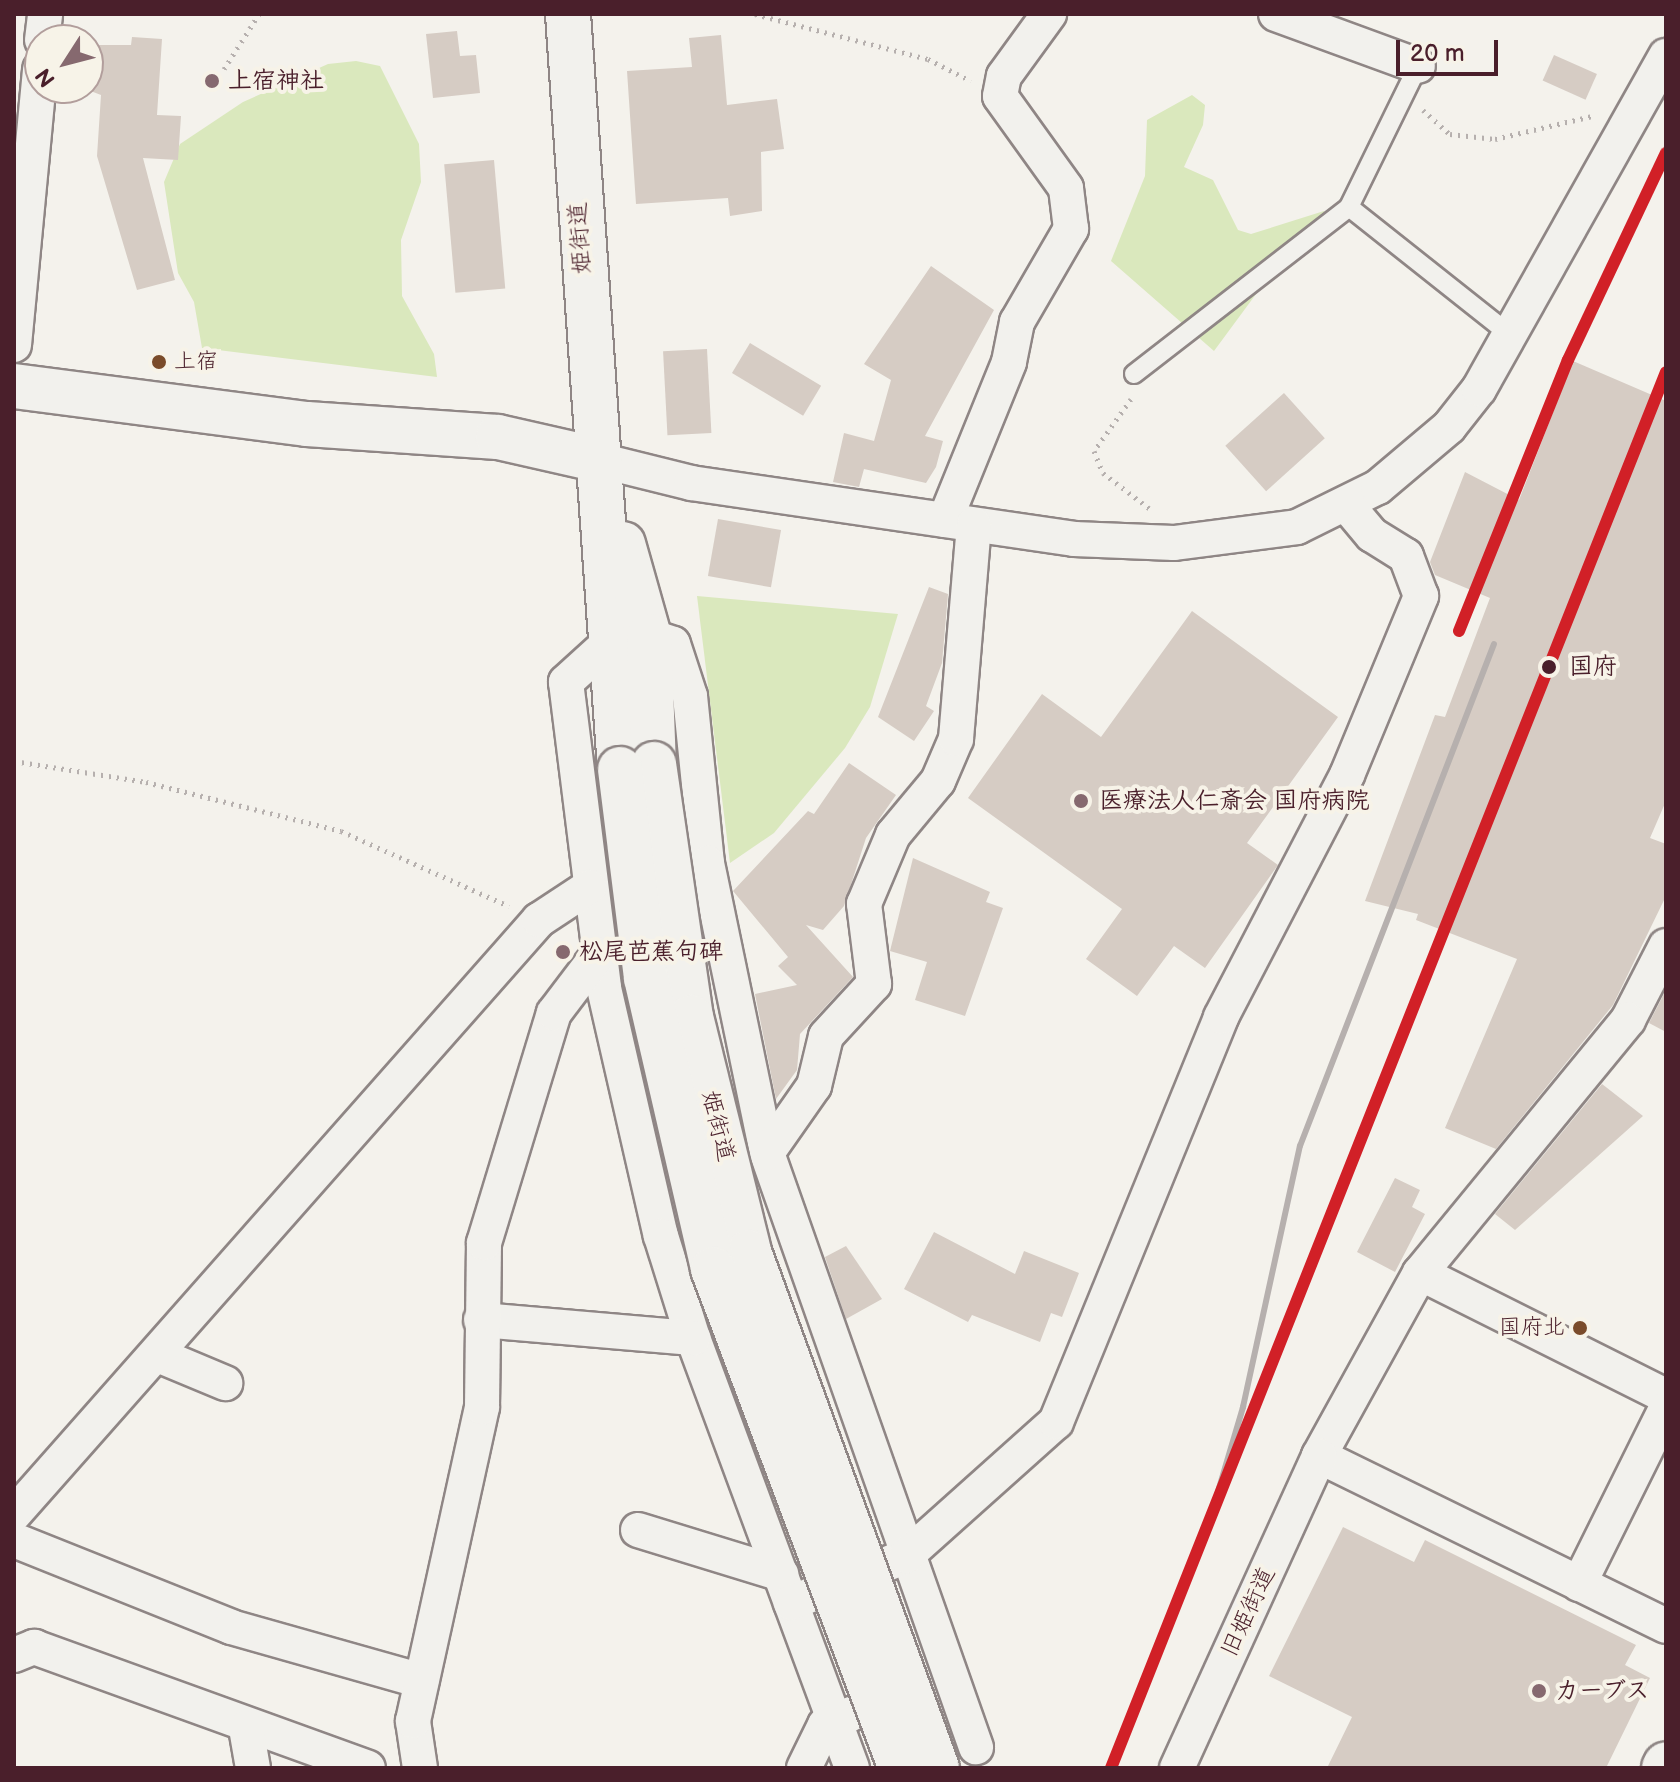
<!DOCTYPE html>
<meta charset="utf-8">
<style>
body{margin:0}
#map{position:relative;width:1680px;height:1782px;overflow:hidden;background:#f4f2ec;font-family:"Balsamiq Sans","Klee One",sans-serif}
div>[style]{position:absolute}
.green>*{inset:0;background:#dae8bd}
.building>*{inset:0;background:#d6ccc4;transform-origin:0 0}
.path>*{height:5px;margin-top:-2.5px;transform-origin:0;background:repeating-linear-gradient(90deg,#b6b0ae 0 2px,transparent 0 8px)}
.roads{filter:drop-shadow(2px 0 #8f8685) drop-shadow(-2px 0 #8f8685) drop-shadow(0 2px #8f8685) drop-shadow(0 -2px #8f8685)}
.lane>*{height:18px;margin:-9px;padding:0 9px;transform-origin:9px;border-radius:9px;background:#f2f1ed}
.street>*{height:34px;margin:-17px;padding:0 17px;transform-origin:17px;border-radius:17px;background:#f2f1ed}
.secondary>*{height:44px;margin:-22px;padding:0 22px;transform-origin:22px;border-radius:22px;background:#f2f1ed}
.primary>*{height:44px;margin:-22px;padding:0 22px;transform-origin:22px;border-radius:22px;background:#f2f1ed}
.highway>*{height:44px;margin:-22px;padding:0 22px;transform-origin:22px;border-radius:22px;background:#f2f1ed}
.rail>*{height:6px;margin:-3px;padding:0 3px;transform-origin:3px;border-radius:3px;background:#b6b0ae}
.bridges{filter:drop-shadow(2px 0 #8f8685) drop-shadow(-2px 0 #8f8685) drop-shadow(0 2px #8f8685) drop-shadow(0 -2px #8f8685)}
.primary-bridge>*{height:44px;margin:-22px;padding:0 22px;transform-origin:22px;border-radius:22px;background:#f2f1ed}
.rail-1>*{height:12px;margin:-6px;padding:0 6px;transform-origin:6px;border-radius:6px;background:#d12027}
.rail-2>*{height:12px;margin:-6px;padding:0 6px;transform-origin:6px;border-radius:6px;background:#d12027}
.dots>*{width:22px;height:22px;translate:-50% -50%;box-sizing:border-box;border:4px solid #f7f3e8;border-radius:50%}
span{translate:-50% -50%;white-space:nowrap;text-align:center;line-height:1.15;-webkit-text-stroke:8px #f7f3e8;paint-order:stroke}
.bus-label{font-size:22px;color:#4a1f2b}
.left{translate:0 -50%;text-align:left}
.right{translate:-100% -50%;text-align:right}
.poi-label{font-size:24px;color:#4a1f2b;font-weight:700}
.street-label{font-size:24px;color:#4a1f2b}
.stop-label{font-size:24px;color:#4a1f2b;font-weight:700}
.frame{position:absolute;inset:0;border:16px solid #4a1f2b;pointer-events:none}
.north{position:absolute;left:24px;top:24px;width:80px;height:80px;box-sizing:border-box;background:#f7f3e8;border:2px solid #b29e9c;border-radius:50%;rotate:234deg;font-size:22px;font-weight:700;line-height:32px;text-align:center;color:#4a1f2b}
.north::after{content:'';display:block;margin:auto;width:28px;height:36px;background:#86696f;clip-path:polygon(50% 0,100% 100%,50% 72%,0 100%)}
.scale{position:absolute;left:1396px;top:40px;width:102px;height:36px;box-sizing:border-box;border:4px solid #4a1f2b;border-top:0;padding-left:10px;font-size:24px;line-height:28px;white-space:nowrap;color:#4a1f2b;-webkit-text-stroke:6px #f7f3e8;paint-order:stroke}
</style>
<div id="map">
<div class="green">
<i style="clip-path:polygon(356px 61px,380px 66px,419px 144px,421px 182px,401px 240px,402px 296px,434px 354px,437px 377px,202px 348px,194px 302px,178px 273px,164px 182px,180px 144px,243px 102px,328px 64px)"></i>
<i style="clip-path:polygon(1192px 95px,1205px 105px,1203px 125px,1184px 167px,1213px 180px,1238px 230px,1251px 234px,1324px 211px,1334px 230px,1259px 290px,1214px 351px,1111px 261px,1145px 176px,1147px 120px)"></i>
<i style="clip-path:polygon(697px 596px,898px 614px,870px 707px,845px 748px,774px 833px,730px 863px)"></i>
</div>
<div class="building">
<i style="clip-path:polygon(457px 31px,460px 56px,476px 55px,480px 93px,433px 98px,426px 34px)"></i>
<i style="clip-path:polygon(721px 35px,727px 105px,777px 99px,784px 149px,761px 152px,762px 211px,730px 216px,728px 198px,636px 204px,627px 71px,692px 67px,689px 38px)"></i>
<i style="clip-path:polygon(132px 37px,162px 39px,157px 115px,181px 116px,178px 160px,143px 158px,175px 280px,137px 290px,97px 156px,101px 95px,88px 90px,88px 45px,131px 45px)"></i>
<i style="left:1554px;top:55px;width:47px;height:28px;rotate:24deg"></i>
<i style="left:494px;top:160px;width:129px;height:50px;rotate:85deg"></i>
<i style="clip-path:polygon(931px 266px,994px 310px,925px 436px,943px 441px,936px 467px,926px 483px,864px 469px,859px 487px,833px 482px,844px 433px,874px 441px,891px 380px,864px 364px)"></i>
<i style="left:750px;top:343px;width:83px;height:35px;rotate:31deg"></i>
<i style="left:707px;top:349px;width:84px;height:44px;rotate:87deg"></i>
<i style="clip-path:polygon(1573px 361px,1666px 401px,1666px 801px,1650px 838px,1666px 844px,1666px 896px,1613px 1005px,1496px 1149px,1445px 1128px,1517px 959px,1416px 920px,1418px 914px,1365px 901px,1435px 715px,1445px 717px,1490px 598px,1435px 575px,1430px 562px,1465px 472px,1519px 500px)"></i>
<i style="left:1284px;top:393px;width:61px;height:79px;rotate:48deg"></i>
<i style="left:718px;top:519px;width:64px;height:58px;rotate:10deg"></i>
<i style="clip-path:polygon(929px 587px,948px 594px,942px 663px,926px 706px,934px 711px,914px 741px,878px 717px)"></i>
<i style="clip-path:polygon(1192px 611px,1338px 717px,1247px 843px,1278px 865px,1205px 968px,1174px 946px,1137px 996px,1086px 959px,1122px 909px,968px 798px,1042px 694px,1101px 737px)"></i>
<i style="clip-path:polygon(849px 763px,896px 795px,866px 838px,844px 906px,823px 930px,806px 925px,853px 977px,800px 1034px,797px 1070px,776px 1099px,755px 994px,797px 985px,778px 966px,788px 957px,733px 891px,808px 811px,814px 814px)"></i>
<i style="clip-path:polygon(913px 858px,990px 892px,986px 902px,1003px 908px,965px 1016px,915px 1000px,927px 962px,890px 951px)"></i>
<i style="clip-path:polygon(1666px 990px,1666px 1032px,1649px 1023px)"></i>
<i style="clip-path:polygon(1602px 1084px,1643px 1116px,1515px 1230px,1495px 1214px)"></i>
<i style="clip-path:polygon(1395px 1178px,1420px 1190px,1412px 1207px,1425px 1214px,1395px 1272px,1357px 1252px)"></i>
<i style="clip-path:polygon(934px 1232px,1015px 1274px,1024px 1251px,1079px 1273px,1062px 1317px,1051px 1313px,1040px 1342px,972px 1315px,968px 1322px,904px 1289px)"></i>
<i style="clip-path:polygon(846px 1246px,882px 1299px,846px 1319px,825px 1257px)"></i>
<i style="clip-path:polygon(1343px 1527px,1414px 1562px,1425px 1540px,1636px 1645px,1625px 1665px,1650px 1678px,1606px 1768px,1327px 1768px,1352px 1717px,1269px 1676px)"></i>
</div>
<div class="path">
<i style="left:755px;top:14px;width:179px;rotate:14.6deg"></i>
<i style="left:928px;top:59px;width:48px;rotate:27.1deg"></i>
<i style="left:224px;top:69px;width:65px;rotate:-57.5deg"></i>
<i style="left:1423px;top:110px;width:36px;rotate:42deg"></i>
<i style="left:1450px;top:134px;width:45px;rotate:6.3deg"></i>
<i style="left:1495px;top:139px;width:100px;rotate:-13.3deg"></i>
<i style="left:1131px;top:399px;width:64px;rotate:125.4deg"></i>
<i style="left:1094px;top:451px;width:24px;rotate:68deg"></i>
<i style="left:1103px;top:473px;width:58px;rotate:37.3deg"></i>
<i style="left:14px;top:761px;width:134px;rotate:9deg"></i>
<i style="left:146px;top:782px;width:201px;rotate:14.1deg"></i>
<i style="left:341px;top:831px;width:184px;rotate:24.1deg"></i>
</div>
<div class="roads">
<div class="lane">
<i style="left:1349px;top:207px;width:208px;rotate:38.4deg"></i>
<i style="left:1134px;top:374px;width:272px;rotate:-37.8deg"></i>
<i style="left:1349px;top:207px;width:157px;rotate:-63.9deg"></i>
</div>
<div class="street">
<i style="left:1276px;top:14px;width:151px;rotate:20.1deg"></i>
<i style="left:42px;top:40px;width:26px;rotate:-83deg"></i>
<i style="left:14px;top:345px;width:277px;rotate:-84.6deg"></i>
<i style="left:599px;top:460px;width:95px;rotate:14deg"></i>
<i style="left:691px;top:483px;width:387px;rotate:8.3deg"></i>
<i style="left:1074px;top:539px;width:100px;rotate:2.3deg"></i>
<i style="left:1174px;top:543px;width:124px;rotate:-7.4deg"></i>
<i style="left:1297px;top:527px;width:90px;rotate:-26.3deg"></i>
<i style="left:1378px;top:487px;width:93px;rotate:-40.2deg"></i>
<i style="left:1449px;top:427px;width:48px;rotate:-51.7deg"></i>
<i style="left:1479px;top:389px;width:382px;rotate:-60.7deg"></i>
<i style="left:945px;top:520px;width:170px;rotate:-67.9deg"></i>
<i style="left:1009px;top:362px;width:41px;rotate:-78.7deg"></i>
<i style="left:1017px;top:322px;width:108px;rotate:-59.9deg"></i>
<i style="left:1071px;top:229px;width:41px;rotate:-97deg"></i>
<i style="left:1066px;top:188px;width:113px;rotate:-125.7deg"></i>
<i style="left:1000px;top:96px;width:20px;rotate:-79deg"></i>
<i style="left:1004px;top:76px;width:77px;rotate:-54deg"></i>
<i style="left:649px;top:636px;width:25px;rotate:18deg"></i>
<i style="left:673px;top:644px;width:55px;rotate:71.9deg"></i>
<i style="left:690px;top:696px;width:168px;rotate:84.2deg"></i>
<i style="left:707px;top:863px;width:296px;rotate:78.3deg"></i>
<i style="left:767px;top:1153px;width:630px;rotate:70.62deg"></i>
<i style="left:611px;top:641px;width:61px;rotate:137.7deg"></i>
<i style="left:566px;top:682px;width:308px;rotate:82.9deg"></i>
<i style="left:604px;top:988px;width:254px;rotate:77.1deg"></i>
<i style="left:661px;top:1236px;width:107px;rotate:72.6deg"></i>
<i style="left:693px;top:1338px;width:458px;rotate:69.7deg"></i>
<i style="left:1666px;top:946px;width:83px;rotate:117.2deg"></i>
<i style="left:1628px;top:1020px;width:328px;rotate:129.4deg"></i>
<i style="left:1420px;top:1273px;width:209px;rotate:118.9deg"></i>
<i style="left:1319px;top:1456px;width:386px;rotate:26.1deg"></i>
<i style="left:767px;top:1153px;width:82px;rotate:-55deg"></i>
<i style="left:814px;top:1086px;width:51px;rotate:-76.5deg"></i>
<i style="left:826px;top:1036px;width:71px;rotate:-47.3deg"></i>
<i style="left:874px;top:984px;width:81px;rotate:-97.1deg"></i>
<i style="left:864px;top:904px;width:75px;rotate:-67.2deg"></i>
<i style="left:893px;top:835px;width:70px;rotate:-50.2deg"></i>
<i style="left:938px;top:781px;width:46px;rotate:-66.8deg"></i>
<i style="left:956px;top:739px;width:215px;rotate:-85.2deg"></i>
<i style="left:1420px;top:1273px;width:275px;rotate:26.6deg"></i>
<i style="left:481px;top:1320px;width:213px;rotate:4.9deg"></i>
<i style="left:158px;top:1355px;width:73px;rotate:22.7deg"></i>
<i style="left:14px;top:1514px;width:793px;rotate:-48.53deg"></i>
<i style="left:539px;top:920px;width:60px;rotate:-33.4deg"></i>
<i style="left:638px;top:1530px;width:150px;rotate:17.1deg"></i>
<i style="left:14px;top:1540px;width:234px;rotate:21.8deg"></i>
<i style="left:231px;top:1627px;width:198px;rotate:15.8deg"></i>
<i style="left:1579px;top:1584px;width:195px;rotate:-63.6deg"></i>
<i style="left:791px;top:1603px;width:124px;rotate:-22.2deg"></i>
<i style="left:906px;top:1556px;width:201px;rotate:-41.8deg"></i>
<i style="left:1056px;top:1422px;width:437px;rotate:-67.8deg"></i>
<i style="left:1221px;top:1017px;width:273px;rotate:-62.5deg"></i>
<i style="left:1347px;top:775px;width:194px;rotate:-67.5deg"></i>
<i style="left:1421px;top:596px;width:43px;rotate:-110.6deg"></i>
<i style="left:1406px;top:556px;width:40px;rotate:-148deg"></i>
<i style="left:1372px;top:535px;width:39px;rotate:-130deg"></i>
<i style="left:14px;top:1655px;width:22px;rotate:-22deg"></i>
<i style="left:34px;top:1647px;width:355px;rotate:19.9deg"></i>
<i style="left:246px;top:1728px;width:41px;rotate:80.1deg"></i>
<i style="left:420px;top:1768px;width:48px;rotate:-98.5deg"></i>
<i style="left:413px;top:1721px;width:321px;rotate:-77.6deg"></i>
<i style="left:482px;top:1407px;width:164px;rotate:-89.3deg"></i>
<i style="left:484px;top:1243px;width:240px;rotate:-73.1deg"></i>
<i style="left:554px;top:1013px;width:73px;rotate:-52.8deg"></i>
<i style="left:804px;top:1768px;width:48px;rotate:-64deg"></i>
<i style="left:825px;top:1725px;width:28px;rotate:-23deg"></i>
<i style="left:1177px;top:1768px;width:343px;rotate:-65.5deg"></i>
</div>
<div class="secondary">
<i style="left:14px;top:386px;width:295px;rotate:7.4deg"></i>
<i style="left:307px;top:424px;width:191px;rotate:3.9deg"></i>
<i style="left:498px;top:437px;width:104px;rotate:12.8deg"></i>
</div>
<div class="primary">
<i style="left:568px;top:14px;width:757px;rotate:86.06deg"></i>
<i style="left:623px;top:544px;width:96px;rotate:74.2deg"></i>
<i style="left:649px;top:636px;width:128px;rotate:87.8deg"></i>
</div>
<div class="highway">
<i style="left:1664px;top:1768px;width:4px;rotate:-63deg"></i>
</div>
</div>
<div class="rail">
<i style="left:1209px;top:1522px;width:120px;rotate:-73.5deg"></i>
<i style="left:1243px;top:1407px;width:267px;rotate:-77.7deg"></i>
<i style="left:1300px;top:1146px;width:538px;rotate:-68.87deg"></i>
</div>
<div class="bridges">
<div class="primary-bridge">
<i style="left:654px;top:764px;width:256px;rotate:81.7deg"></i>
<i style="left:691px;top:1017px;width:242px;rotate:76.1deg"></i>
<i style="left:749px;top:1252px;width:549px;rotate:69.98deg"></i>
<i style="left:620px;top:769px;width:211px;rotate:82.9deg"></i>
<i style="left:646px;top:978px;width:299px;rotate:77deg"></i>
<i style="left:713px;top:1269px;width:533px;rotate:69.36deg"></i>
</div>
</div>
<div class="rail-1">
<i style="left:1111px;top:1768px;width:1502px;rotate:-68.32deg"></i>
</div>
<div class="rail-2">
<i style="left:1459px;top:631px;width:292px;rotate:-68.1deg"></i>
<i style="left:1568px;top:360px;width:229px;rotate:-64.7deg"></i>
</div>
<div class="dots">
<i style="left:212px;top:81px;background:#86696f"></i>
<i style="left:159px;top:362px;background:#7a4b2a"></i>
<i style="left:1549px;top:667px;background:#4a1f2b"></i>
<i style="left:1081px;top:801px;background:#86696f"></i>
<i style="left:563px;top:952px;background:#86696f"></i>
<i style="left:1580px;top:1328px;background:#7a4b2a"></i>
<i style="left:1539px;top:1691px;background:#86696f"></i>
</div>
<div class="bus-label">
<span class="left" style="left:174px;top:362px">上宿</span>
<span class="right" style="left:1565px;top:1328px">国府北</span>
</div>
<div class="poi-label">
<span class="left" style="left:228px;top:81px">上宿神社</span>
<span class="left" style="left:1099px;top:801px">医療法人仁斎会 国府病院</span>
<span class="left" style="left:579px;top:952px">松尾芭蕉句碑</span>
<span class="left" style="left:1555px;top:1691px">カーブス</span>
</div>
<div class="street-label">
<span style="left:580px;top:238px;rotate:-94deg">姫街道</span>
<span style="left:718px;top:1126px;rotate:76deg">姫街道</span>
<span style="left:1248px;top:1612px;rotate:-65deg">旧姫街道</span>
</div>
<div class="stop-label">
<span class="left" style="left:1569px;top:667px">国府</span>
</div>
<div class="frame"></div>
<div class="north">N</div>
<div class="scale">20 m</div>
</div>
